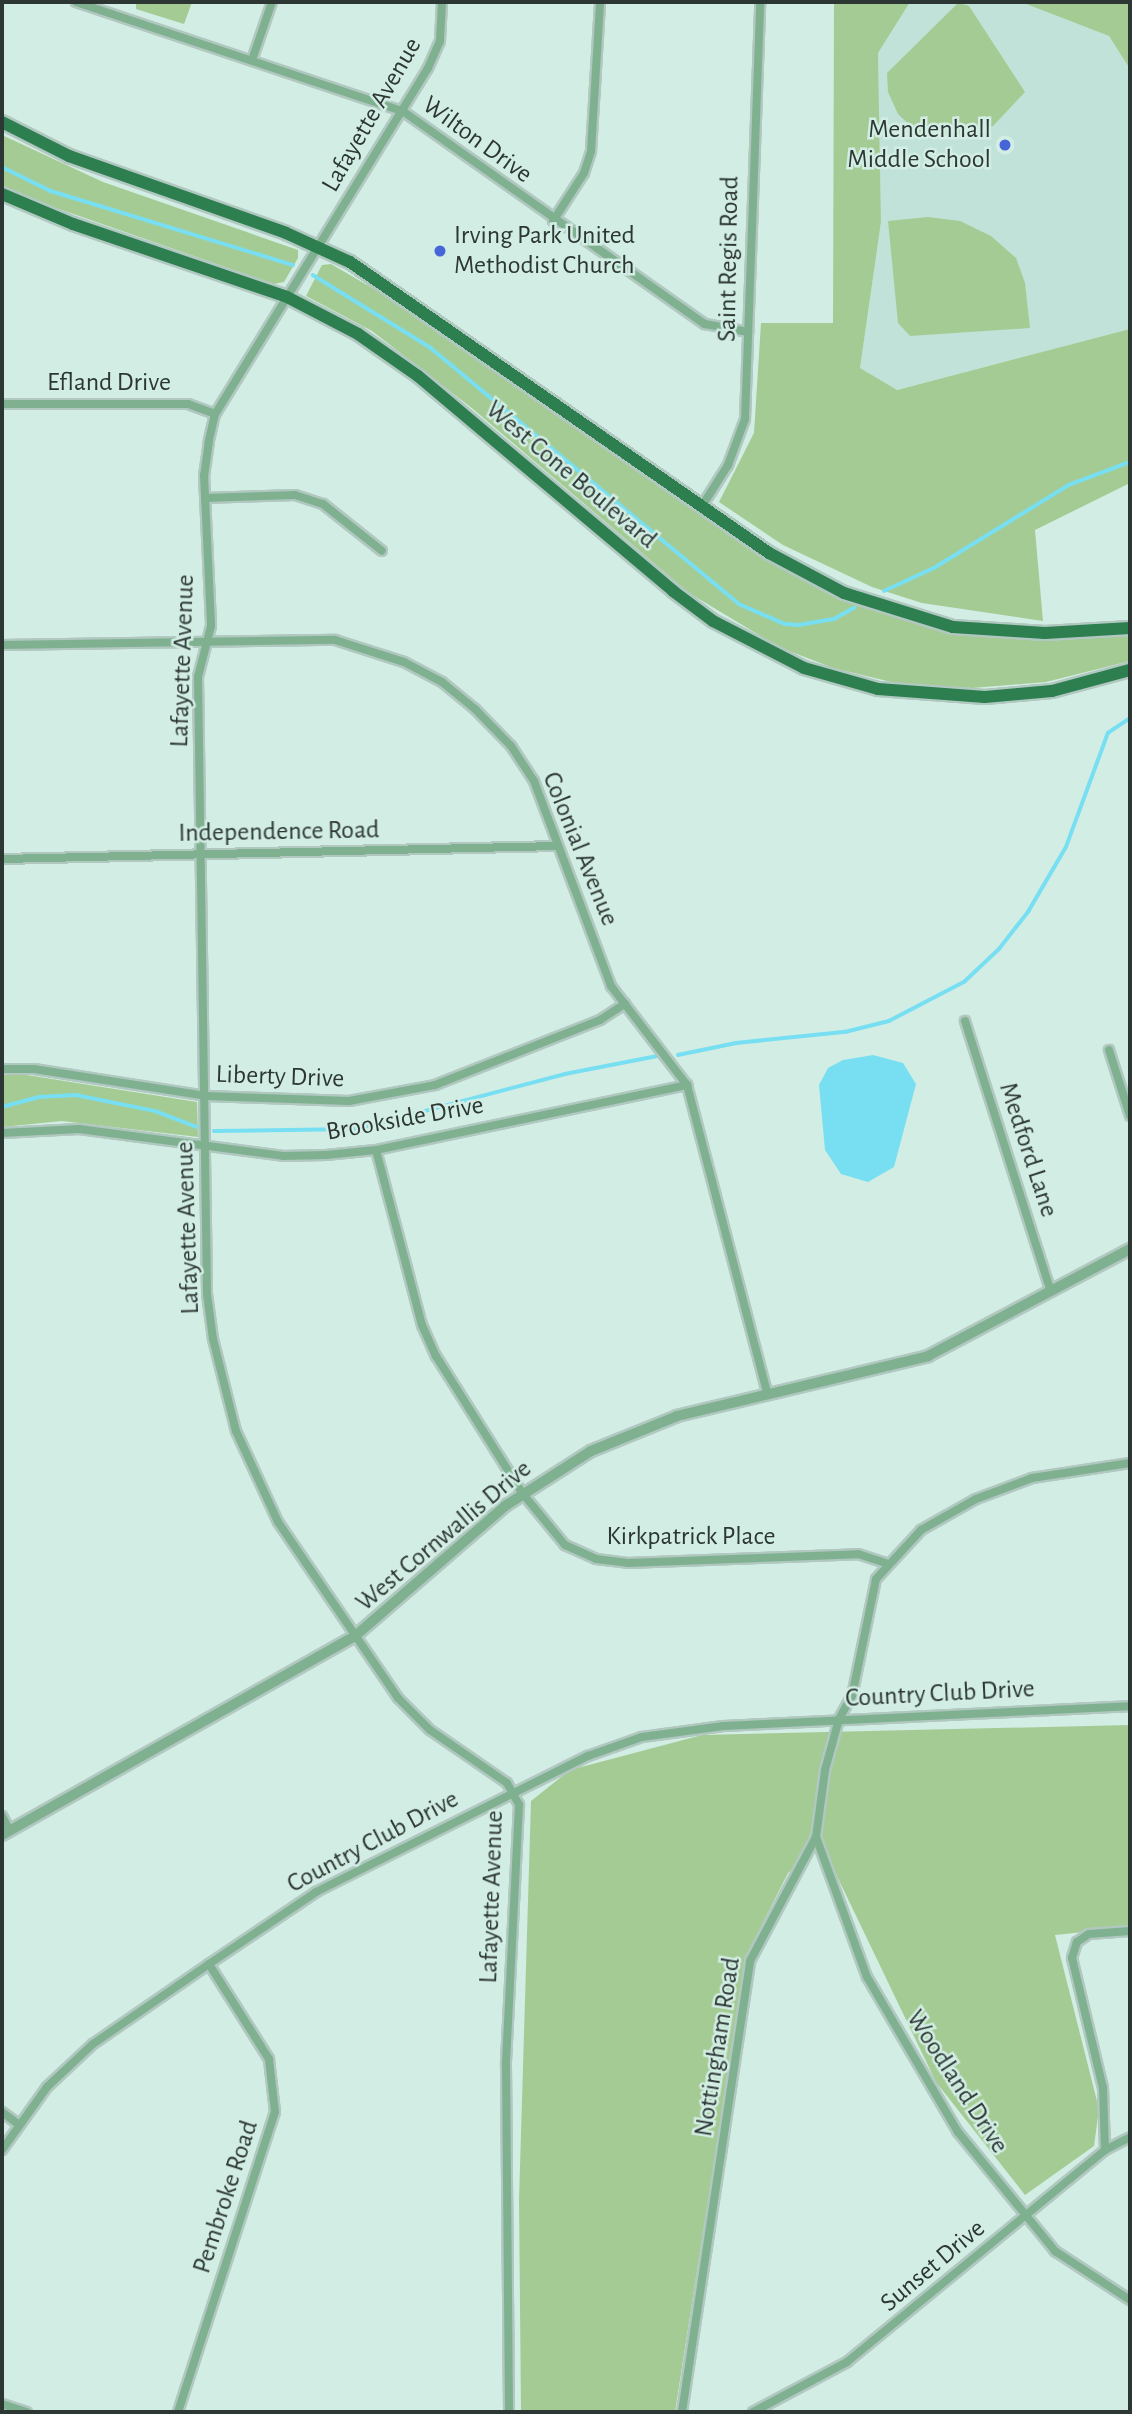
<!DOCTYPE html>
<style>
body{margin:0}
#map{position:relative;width:1132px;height:2414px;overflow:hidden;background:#d2ede4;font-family:"Alegreya Sans",sans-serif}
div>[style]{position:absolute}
.built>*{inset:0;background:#c0e2d8}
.green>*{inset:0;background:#a5cb94}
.water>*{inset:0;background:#78dff3}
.stream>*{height:3.5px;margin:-1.75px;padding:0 1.75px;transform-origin:1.75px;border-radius:1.75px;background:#78dff3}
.roads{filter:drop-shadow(2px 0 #b1c8c1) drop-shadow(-2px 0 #b1c8c1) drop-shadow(0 2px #b1c8c1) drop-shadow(0 -2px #b1c8c1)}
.minor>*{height:8px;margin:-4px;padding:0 4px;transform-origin:4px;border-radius:4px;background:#7fb190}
.tertiary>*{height:10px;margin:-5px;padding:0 5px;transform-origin:5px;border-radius:5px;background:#7fb190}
.primary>*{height:12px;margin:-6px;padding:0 6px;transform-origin:6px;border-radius:6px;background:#2d7f50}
.dots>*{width:19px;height:19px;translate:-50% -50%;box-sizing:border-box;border:4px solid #d2ede4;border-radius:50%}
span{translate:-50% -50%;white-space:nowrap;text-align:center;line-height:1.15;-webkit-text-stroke:5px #d2ede4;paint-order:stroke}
.street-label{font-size:26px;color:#2c3633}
.poi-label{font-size:26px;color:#2c3633}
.right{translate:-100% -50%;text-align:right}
.left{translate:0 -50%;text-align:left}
.frame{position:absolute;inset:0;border:4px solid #2c3633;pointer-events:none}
</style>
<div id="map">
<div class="built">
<i style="clip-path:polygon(910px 2px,1021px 2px,1109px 36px,1130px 69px,1130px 329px,896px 390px,860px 368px,881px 222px,878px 53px)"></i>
</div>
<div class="green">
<i style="clip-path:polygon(136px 2px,192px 2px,184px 24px,136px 9px)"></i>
<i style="clip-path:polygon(834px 2px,910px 2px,878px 53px,881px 222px,860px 368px,897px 390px,1130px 329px,1130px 483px,1035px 530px,1043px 621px,922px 603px,872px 587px,783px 545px,719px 502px,754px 433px,761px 323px,833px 323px)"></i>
<i style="clip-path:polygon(1021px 2px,1130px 2px,1130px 69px,1109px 36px)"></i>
<i style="clip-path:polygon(958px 3px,969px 6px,1025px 92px,993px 126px,954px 136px,919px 134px,898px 114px,888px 92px,887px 73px)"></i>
<i style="clip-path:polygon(2px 135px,103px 182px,298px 250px,298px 258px,284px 282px,274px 284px,39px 202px,2px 185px)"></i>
<i style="clip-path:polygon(928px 217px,960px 221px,991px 236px,1016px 258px,1025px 283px,1030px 328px,910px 336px,898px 323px,888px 221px)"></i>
<i style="clip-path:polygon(331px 264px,374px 289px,753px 552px,816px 587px,870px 609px,986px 637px,1043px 641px,1130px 636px,1130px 661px,1046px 682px,972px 688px,904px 685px,833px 668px,779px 647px,689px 593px,473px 409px,372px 331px,306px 296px,322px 265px)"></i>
<i style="clip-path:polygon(14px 1073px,197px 1102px,198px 1137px,62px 1121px,2px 1127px,2px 1074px)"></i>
<i style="clip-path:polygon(1130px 1725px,1130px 1927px,1055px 1935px,1099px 2109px,1094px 2146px,1025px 2195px,936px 2082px,822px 1845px,788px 1873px,746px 1956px,675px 2412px,521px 2412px,519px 2200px,531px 1801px,570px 1770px,702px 1735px)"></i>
</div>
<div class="water">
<i style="clip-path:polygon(873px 1055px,903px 1063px,916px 1084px,894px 1167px,868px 1182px,841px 1174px,825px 1150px,819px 1085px,828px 1068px,843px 1060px)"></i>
</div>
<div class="stream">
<i style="left:2px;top:167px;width:55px;rotate:26.1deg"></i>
<i style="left:51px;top:191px;width:253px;rotate:17deg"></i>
<i style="left:313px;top:275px;width:139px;rotate:31.7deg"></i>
<i style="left:431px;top:348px;width:400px;rotate:39.7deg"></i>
<i style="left:739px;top:604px;width:50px;rotate:23.5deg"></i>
<i style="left:785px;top:624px;width:14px;rotate:4deg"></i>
<i style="left:799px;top:625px;width:36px;rotate:-10deg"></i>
<i style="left:834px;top:619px;width:23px;rotate:-29deg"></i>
<i style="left:884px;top:591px;width:55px;rotate:-24.7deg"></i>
<i style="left:934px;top:568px;width:158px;rotate:-31.6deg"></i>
<i style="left:1069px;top:485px;width:65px;rotate:-20.7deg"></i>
<i style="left:678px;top:1055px;width:59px;rotate:-11.7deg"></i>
<i style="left:736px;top:1043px;width:110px;rotate:-5.8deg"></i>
<i style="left:845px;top:1032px;width:45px;rotate:-14deg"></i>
<i style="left:889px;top:1021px;width:85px;rotate:-27.5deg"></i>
<i style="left:964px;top:982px;width:48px;rotate:-43.3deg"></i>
<i style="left:999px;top:949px;width:47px;rotate:-51.9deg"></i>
<i style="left:1028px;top:912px;width:75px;rotate:-59.7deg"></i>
<i style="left:1066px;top:847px;width:121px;rotate:-69.8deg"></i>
<i style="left:1108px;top:733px;width:27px;rotate:-34deg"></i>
<i style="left:2px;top:1107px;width:38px;rotate:-15deg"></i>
<i style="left:39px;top:1097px;width:37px;rotate:-3deg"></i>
<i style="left:76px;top:1095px;width:81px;rotate:11.4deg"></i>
<i style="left:155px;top:1111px;width:45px;rotate:20.9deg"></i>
<i style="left:214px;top:1131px;width:143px;rotate:-0.8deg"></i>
<i style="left:357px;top:1129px;width:215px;rotate:-14.8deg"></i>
<i style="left:565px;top:1074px;width:95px;rotate:-11deg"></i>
</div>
<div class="roads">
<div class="minor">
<i style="left:76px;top:2px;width:346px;rotate:18.5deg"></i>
<i style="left:404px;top:112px;width:368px;rotate:35.2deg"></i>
<i style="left:705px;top:324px;width:44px;rotate:10.5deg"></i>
<i style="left:442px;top:2px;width:39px;rotate:93deg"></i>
<i style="left:440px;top:41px;width:30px;rotate:114deg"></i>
<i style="left:428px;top:68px;width:406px;rotate:121.6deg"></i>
<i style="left:215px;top:414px;width:28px;rotate:103deg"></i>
<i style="left:209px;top:441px;width:34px;rotate:98deg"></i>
<i style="left:204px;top:475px;width:151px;rotate:87.3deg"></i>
<i style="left:211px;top:626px;width:53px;rotate:104.3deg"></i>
<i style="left:198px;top:677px;width:617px;rotate:89.16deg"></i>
<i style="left:207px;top:1294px;width:45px;rotate:82.4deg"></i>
<i style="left:213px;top:1339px;width:95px;rotate:76deg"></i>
<i style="left:236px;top:1431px;width:100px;rotate:65.2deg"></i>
<i style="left:278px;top:1522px;width:213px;rotate:55.7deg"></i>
<i style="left:398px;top:1698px;width:45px;rotate:45deg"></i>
<i style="left:430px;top:1730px;width:93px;rotate:34.5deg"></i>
<i style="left:507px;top:1783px;width:25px;rotate:61deg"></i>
<i style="left:519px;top:1805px;width:260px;rotate:92.9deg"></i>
<i style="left:506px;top:2065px;width:347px;rotate:89.5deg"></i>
<i style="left:252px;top:60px;width:61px;rotate:-71deg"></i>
<i style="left:553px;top:221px;width:57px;rotate:-57.1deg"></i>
<i style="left:584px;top:173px;width:23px;rotate:-72deg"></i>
<i style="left:591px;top:151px;width:149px;rotate:-86.5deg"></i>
<i style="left:2px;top:404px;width:186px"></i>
<i style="left:188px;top:404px;width:29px;rotate:20deg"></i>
<i style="left:205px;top:498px;width:90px;rotate:-1.9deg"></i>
<i style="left:295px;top:495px;width:29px;rotate:18deg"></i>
<i style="left:323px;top:504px;width:75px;rotate:38.5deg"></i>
<i style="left:702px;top:506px;width:49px;rotate:-57.6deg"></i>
<i style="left:728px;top:465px;width:49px;rotate:-69.7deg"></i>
<i style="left:745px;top:419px;width:417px;rotate:-87.9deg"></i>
<i style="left:2px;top:645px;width:333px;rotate:-0.9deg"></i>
<i style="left:335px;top:640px;width:72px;rotate:17.7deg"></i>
<i style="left:404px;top:662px;width:43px;rotate:27.8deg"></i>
<i style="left:442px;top:682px;width:43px;rotate:39.3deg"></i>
<i style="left:475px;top:709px;width:52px;rotate:45.8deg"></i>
<i style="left:511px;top:746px;width:42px;rotate:56.7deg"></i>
<i style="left:534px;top:781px;width:219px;rotate:69.4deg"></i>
<i style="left:611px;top:986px;width:125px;rotate:52.5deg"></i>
<i style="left:687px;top:1085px;width:317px;rotate:75.4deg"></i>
<i style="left:2px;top:859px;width:555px;rotate:-1.34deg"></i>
<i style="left:965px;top:1021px;width:284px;rotate:72.4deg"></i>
<i style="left:1109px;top:1050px;width:69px;rotate:72.3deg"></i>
<i style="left:2px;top:1069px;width:32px"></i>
<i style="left:34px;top:1069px;width:174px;rotate:8.9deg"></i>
<i style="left:206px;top:1096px;width:143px;rotate:2deg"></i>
<i style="left:349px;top:1101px;width:87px;rotate:-10.5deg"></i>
<i style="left:435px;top:1085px;width:177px;rotate:-21.5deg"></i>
<i style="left:600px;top:1020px;width:30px;rotate:-33deg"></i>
<i style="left:2px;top:1133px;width:77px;rotate:-3deg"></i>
<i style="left:79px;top:1129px;width:206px;rotate:7.5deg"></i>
<i style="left:283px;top:1156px;width:43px;rotate:-1.3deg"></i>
<i style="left:326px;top:1155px;width:50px;rotate:-5.7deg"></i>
<i style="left:376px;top:1150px;width:318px;rotate:-11.8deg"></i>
<i style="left:376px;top:1150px;width:181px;rotate:75.3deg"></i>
<i style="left:422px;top:1325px;width:34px;rotate:66deg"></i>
<i style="left:436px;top:1356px;width:163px;rotate:57.8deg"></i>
<i style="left:523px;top:1494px;width:66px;rotate:50.5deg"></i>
<i style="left:565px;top:1545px;width:34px;rotate:24deg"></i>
<i style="left:596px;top:1559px;width:32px;rotate:7deg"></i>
<i style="left:628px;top:1563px;width:230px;rotate:-2.2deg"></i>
<i style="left:858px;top:1554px;width:29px;rotate:18deg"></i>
<i style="left:2px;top:1816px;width:17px;rotate:62deg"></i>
<i style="left:816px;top:1837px;width:149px;rotate:70deg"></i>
<i style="left:867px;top:1977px;width:180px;rotate:59.6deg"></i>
<i style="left:958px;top:2132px;width:154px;rotate:50.8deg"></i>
<i style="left:1055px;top:2251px;width:90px;rotate:33.2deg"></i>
<i style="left:2px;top:2112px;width:20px;rotate:37deg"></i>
<i style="left:2px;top:2150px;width:77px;rotate:-54.5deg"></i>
<i style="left:47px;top:2087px;width:63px;rotate:-43.1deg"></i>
<i style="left:93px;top:2044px;width:141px;rotate:-34.6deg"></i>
<i style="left:209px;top:1964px;width:129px;rotate:-33.9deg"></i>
<i style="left:316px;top:1892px;width:304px;rotate:-26.6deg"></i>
<i style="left:588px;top:1756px;width:57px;rotate:-19.4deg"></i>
<i style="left:642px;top:1737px;width:82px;rotate:-7.7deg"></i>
<i style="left:723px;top:1726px;width:407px;rotate:-2.8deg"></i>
<i style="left:1105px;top:2150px;width:62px;rotate:-91.8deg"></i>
<i style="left:1103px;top:2088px;width:134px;rotate:-103.4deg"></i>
<i style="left:1072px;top:1958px;width:17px;rotate:-73deg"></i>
<i style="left:1077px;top:1942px;width:14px;rotate:-34deg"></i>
<i style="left:1089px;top:1934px;width:41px;rotate:-4.2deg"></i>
<i style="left:2px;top:2404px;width:26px;rotate:18deg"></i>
<i style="left:178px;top:2412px;width:315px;rotate:-72.1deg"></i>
<i style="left:275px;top:2112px;width:53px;rotate:-96.5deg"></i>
<i style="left:269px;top:2059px;width:112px;rotate:-122.3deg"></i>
<i style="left:682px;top:2412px;width:456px;rotate:-81.4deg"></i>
<i style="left:750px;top:1961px;width:140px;rotate:-62deg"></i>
<i style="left:816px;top:1837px;width:68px;rotate:-82.3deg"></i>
<i style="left:825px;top:1770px;width:53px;rotate:-74.6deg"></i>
<i style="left:839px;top:1719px;width:26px;rotate:-61deg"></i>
<i style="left:852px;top:1696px;width:119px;rotate:-78.4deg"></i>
<i style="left:876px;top:1579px;width:67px;rotate:-47.4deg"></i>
<i style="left:921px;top:1530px;width:63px;rotate:-29.4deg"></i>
<i style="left:976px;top:1499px;width:60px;rotate:-20.6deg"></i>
<i style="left:1032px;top:1478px;width:99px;rotate:-8.7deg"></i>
<i style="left:753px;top:2412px;width:106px;rotate:-28deg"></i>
<i style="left:847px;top:2362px;width:334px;rotate:-39.4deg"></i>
<i style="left:1105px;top:2150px;width:28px;rotate:-27deg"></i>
</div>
<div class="tertiary">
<i style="left:2px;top:1835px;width:404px;rotate:-29.4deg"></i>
<i style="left:354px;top:1637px;width:200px;rotate:-40.9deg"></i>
<i style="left:505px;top:1506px;width:102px;rotate:-32.6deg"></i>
<i style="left:591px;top:1451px;width:93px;rotate:-22.1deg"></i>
<i style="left:677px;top:1416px;width:258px;rotate:-13.4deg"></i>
<i style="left:928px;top:1356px;width:229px;rotate:-27.9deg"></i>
</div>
<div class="primary">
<i style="left:2px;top:122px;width:75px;rotate:26.9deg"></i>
<i style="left:69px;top:156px;width:230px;rotate:19.5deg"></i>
<i style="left:286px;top:233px;width:70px;rotate:24.4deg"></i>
<i style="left:350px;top:262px;width:510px;rotate:34.78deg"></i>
<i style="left:769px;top:553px;width:85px;rotate:28.1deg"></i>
<i style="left:844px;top:593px;width:114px;rotate:17.3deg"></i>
<i style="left:953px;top:627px;width:92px;rotate:3.7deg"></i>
<i style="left:1045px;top:633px;width:85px;rotate:-3.4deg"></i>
<i style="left:2px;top:194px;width:77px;rotate:22.9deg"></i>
<i style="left:73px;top:224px;width:226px;rotate:18.8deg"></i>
<i style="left:287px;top:297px;width:80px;rotate:27.5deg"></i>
<i style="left:358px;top:334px;width:73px;rotate:35deg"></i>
<i style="left:418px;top:376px;width:334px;rotate:40.1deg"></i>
<i style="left:673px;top:591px;width:50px;rotate:36.9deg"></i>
<i style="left:713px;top:621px;width:102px;rotate:27.3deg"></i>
<i style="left:804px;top:668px;width:77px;rotate:15.8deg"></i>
<i style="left:878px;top:689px;width:107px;rotate:4.3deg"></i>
<i style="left:985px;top:697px;width:67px;rotate:-5.1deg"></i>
<i style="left:1052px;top:691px;width:81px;rotate:-15.1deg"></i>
</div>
</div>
<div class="dots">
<i style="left:1005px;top:145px;background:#4565d8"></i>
<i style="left:440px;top:251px;background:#4565d8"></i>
</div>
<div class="street-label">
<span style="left:372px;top:115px;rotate:-60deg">Lafayette Avenue</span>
<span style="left:477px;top:140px;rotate:36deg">Wilton Drive</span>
<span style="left:729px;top:259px;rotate:-89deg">Saint Regis Road</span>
<span style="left:109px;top:383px">Efland Drive</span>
<span style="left:571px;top:475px;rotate:40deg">West Cone Boulevard</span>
<span style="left:183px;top:661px;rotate:-88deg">Lafayette Avenue</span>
<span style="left:279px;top:832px;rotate:-1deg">Independence Road</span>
<span style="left:580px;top:849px;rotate:68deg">Colonial Avenue</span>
<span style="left:280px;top:1077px;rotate:2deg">Liberty Drive</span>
<span style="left:405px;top:1119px;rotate:-10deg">Brookside Drive</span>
<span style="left:1028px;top:1150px;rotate:72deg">Medford Lane</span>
<span style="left:188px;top:1228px;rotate:-92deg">Lafayette Avenue</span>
<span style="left:444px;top:1536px;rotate:-40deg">West Cornwallis Drive</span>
<span style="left:691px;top:1537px">Kirkpatrick Place</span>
<span style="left:940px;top:1694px;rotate:-3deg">Country Club Drive</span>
<span style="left:373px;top:1842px;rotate:-28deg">Country Club Drive</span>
<span style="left:492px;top:1897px;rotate:-88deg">Lafayette Avenue</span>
<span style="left:718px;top:2047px;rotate:-81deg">Nottingham Road</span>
<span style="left:957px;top:2082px;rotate:57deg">Woodland Drive</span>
<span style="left:226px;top:2197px;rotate:-72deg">Pembroke Road</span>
<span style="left:933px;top:2266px;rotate:-40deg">Sunset Drive</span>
</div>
<div class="poi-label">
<span class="right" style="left:991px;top:145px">Mendenhall<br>Middle School</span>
<span class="left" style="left:454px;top:251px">Irving Park United<br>Methodist Church</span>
</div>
<div class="frame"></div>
</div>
